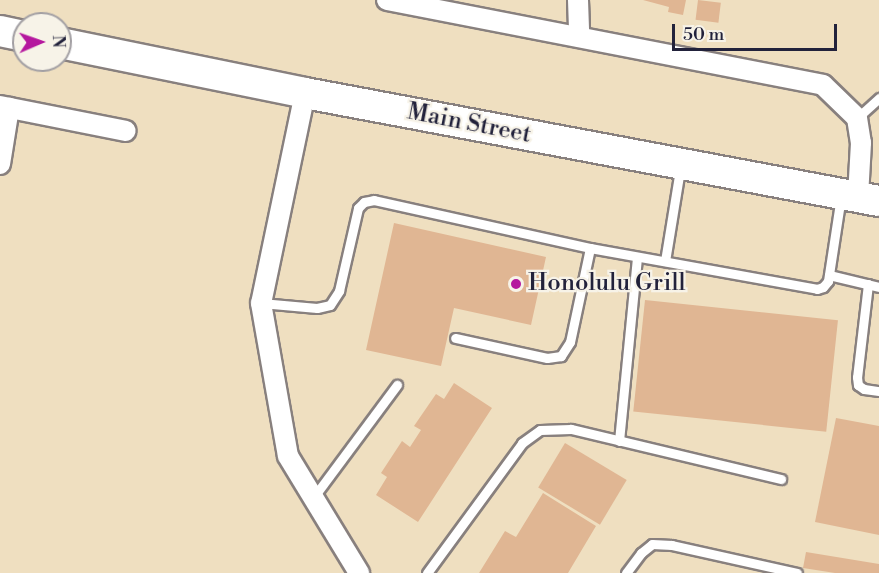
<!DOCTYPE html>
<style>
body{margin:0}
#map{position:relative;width:879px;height:573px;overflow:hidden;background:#efdfc0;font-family:"Libre Bodoni",serif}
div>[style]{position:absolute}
.building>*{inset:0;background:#e0b693;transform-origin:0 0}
.roads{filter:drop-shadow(2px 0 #88807e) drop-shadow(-2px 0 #88807e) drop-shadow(0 2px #88807e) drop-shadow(0 -2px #88807e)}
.service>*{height:9px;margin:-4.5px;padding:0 4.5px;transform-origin:4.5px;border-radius:4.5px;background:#fff}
.minor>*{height:20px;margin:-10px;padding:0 10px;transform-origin:10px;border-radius:10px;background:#fff}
.primary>*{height:30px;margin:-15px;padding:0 15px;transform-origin:15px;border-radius:15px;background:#fff}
.dots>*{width:16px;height:16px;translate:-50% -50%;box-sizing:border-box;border:3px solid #f7f3e8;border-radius:50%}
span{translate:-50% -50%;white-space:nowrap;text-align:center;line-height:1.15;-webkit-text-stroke:4.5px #f7f3e8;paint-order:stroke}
.street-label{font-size:24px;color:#22223b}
.poi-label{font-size:24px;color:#22223b}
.left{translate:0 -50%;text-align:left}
.north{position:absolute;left:12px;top:12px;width:60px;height:60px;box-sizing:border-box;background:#f7f3e8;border:2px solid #a29fa3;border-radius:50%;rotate:88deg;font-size:16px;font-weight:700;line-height:24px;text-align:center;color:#22223b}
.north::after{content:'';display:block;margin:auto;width:21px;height:27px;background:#b5179e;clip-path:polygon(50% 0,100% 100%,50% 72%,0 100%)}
.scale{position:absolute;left:672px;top:24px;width:165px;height:27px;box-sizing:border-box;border:3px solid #22223b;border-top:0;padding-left:8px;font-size:18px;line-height:21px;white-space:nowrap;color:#22223b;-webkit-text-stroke:4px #f7f3e8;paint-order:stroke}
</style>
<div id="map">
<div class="building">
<i style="clip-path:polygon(643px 0,686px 0,683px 15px,668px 12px,669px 7px)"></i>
<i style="left:698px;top:0;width:23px;height:20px;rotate:7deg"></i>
<i style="clip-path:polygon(394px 223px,546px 257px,531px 325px,454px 308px,441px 366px,366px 350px)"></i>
<i style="left:645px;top:300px;width:194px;height:112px;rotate:6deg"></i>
<i style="clip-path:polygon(454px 383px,492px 408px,418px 522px,376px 495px,387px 477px,381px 473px,402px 441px,410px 447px,421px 430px,414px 426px,436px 394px,444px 399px)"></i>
<i style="clip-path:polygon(836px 418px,879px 426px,879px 535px,815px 522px)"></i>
<i style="left:565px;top:443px;width:72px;height:52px;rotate:31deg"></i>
<i style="clip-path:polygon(543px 493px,596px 526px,568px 573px,479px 573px,505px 531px,516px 537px)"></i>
<i style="clip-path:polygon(806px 552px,879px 564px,879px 573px,835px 573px,803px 568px)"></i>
</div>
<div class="roads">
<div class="service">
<i style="left:857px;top:118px;width:30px;rotate:-42deg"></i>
<i style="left:590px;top:248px;width:231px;rotate:10.2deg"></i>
<i style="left:817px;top:289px;width:6px;rotate:-18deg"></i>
<i style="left:823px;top:287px;width:8px;rotate:-50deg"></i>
<i style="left:828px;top:281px;width:86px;rotate:-81.3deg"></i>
<i style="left:665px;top:261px;width:93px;rotate:-80.7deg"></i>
<i style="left:829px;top:275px;width:51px;rotate:13.5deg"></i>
<i style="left:868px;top:284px;width:94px;rotate:96.7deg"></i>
<i style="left:857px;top:377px;width:8px;rotate:83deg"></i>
<i style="left:858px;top:385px;width:7px;rotate:34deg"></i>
<i style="left:864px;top:389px;width:15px;rotate:8deg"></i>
<i style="left:261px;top:303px;width:56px;rotate:5.1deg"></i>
<i style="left:317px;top:308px;width:13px;rotate:-13deg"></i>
<i style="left:330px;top:305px;width:17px;rotate:-57deg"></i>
<i style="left:339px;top:291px;width:85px;rotate:-77.1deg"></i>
<i style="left:358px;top:208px;width:8px;rotate:-45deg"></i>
<i style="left:364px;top:202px;width:10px;rotate:-11deg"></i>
<i style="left:374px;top:200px;width:221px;rotate:12.5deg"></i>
<i style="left:590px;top:248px;width:96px;rotate:102deg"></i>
<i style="left:570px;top:342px;width:17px;rotate:123deg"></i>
<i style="left:561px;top:356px;width:14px;rotate:172deg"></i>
<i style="left:547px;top:358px;width:94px;rotate:-167.7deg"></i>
<i style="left:619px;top:441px;width:185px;rotate:-84.4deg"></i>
<i style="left:313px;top:498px;width:141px;rotate:-53.4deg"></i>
<i style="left:427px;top:573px;width:161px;rotate:-53.8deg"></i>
<i style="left:522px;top:443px;width:22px;rotate:-36deg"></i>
<i style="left:540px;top:430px;width:31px;rotate:-2deg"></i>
<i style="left:571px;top:429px;width:216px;rotate:13.4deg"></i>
<i style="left:626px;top:573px;width:25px;rotate:-53deg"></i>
<i style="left:641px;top:553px;width:14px;rotate:-39deg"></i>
<i style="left:652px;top:544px;width:20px;rotate:3deg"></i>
<i style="left:672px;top:545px;width:128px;rotate:12.6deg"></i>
</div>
<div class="minor">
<i style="left:387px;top:0;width:444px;rotate:11deg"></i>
<i style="left:823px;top:85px;width:47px;rotate:44.1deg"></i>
<i style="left:857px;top:118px;width:25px;rotate:81deg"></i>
<i style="left:861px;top:143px;width:54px;rotate:93.2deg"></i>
<i style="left:578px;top:0;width:37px;rotate:88deg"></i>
<i style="left:305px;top:93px;width:215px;rotate:101.8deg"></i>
<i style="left:261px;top:303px;width:155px;rotate:80deg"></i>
<i style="left:288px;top:456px;width:137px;rotate:58.7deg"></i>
<i style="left:0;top:106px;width:128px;rotate:11.2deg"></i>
<i style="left:0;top:164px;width:57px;rotate:-80.9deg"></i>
</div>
<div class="primary">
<i style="left:0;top:31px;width:25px;rotate:12deg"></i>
<i style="left:60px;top:43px;width:250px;rotate:11.5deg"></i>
<i style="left:305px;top:93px;width:584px;rotate:10.66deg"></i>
</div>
</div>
<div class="dots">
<i style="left:516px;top:284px;background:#b5179e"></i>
</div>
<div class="street-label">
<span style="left:469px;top:124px;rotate:11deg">Main Street</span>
</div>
<div class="poi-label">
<span class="left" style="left:528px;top:284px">Honolulu Grill</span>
</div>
<div class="north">N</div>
<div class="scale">50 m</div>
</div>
